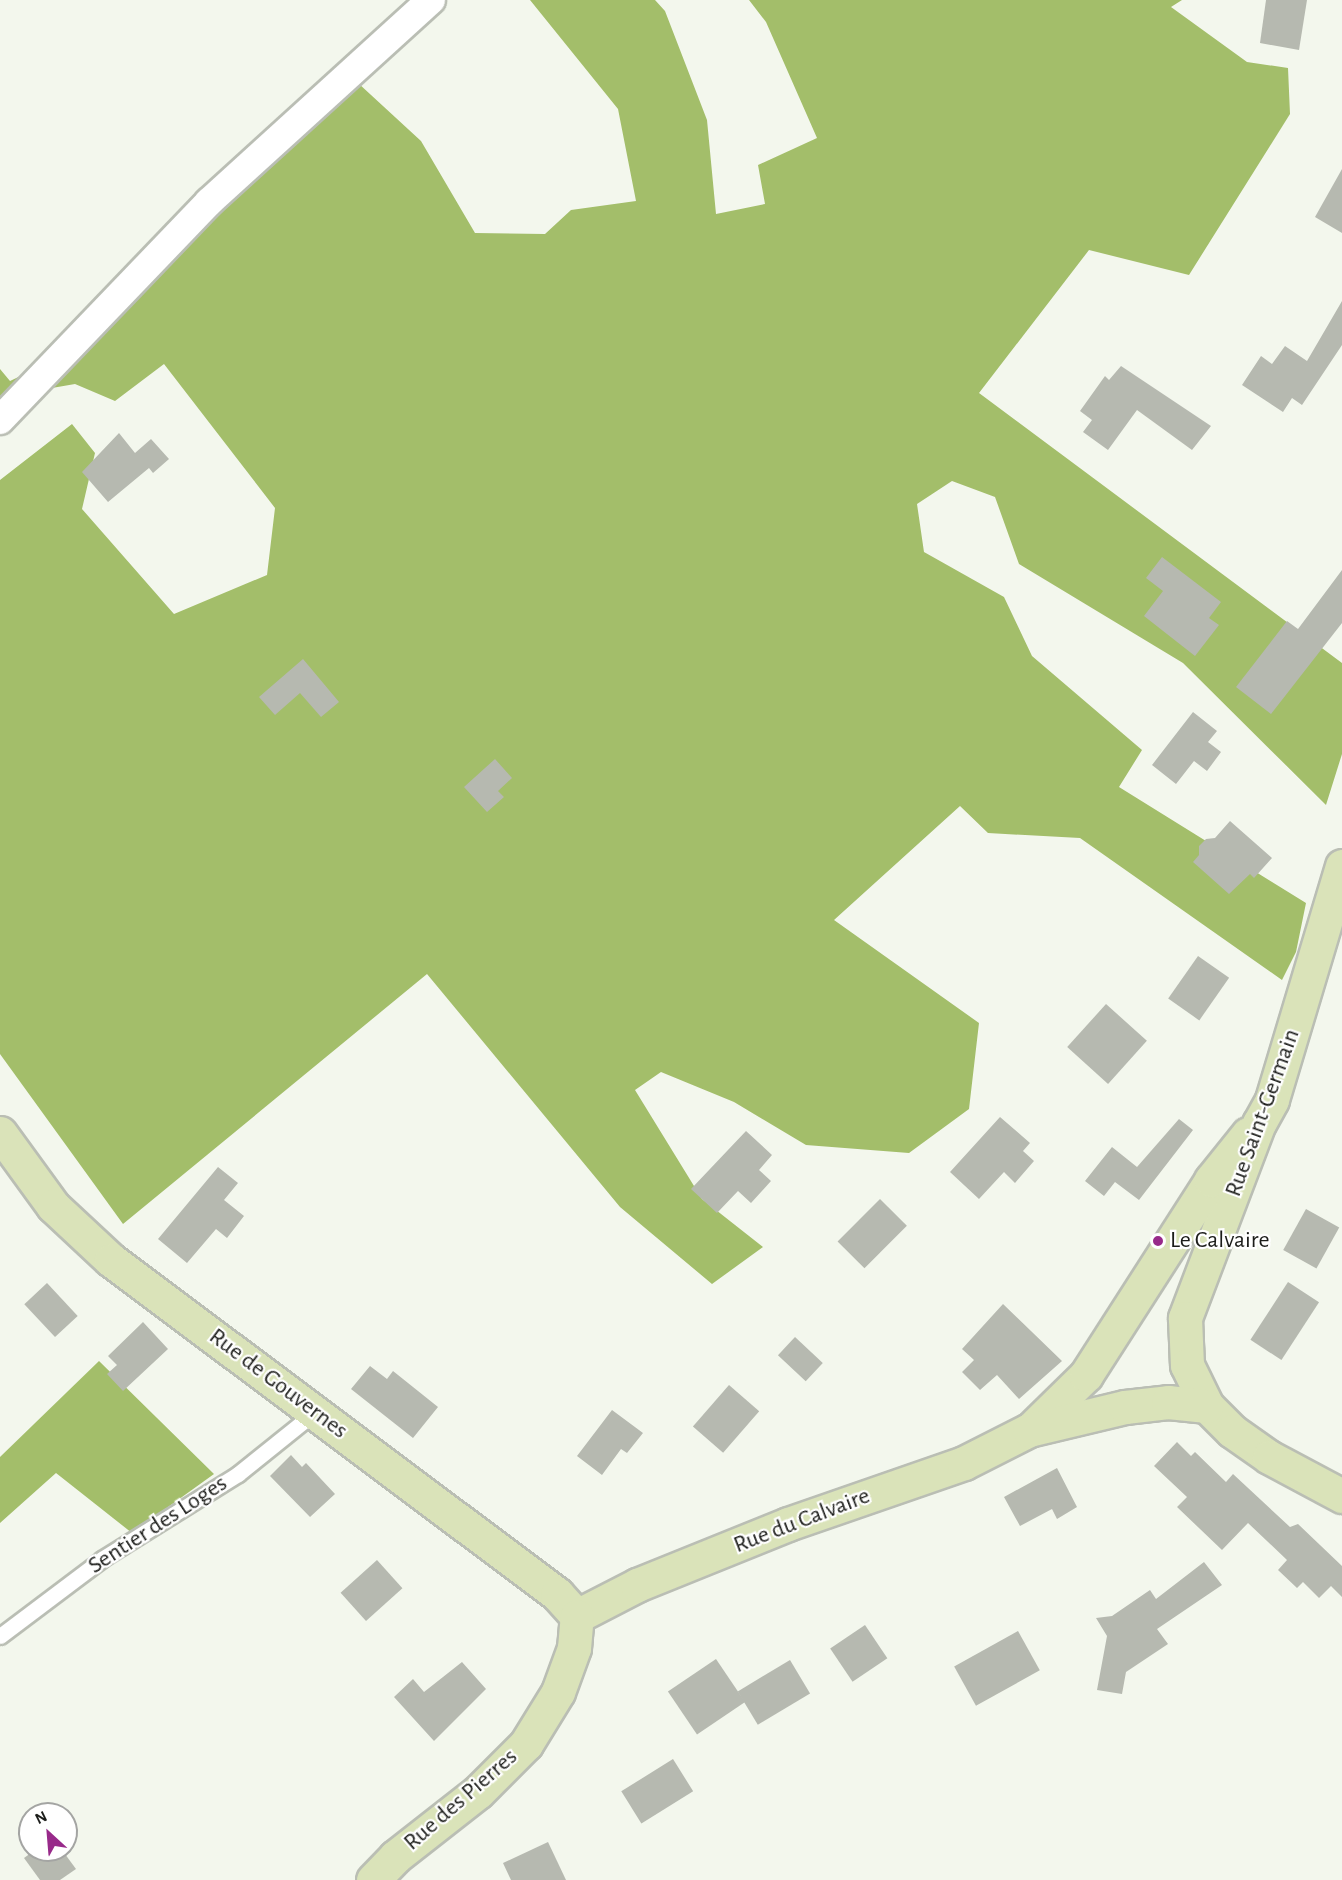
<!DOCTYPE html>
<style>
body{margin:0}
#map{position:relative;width:1342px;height:1880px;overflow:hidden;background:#f3f7ed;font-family:"Alegreya Sans",sans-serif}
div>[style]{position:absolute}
.forest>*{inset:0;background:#a3be6a}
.building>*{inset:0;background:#b6b9b0;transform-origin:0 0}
.roads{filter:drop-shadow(2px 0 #babeb4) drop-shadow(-2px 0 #babeb4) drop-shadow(0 2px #babeb4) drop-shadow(0 -2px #babeb4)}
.lane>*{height:15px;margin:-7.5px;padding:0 7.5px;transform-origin:7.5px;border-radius:7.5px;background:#fff}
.street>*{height:28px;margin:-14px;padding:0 14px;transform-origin:14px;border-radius:14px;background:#fff}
.secondary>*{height:33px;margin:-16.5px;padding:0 16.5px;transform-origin:16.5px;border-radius:16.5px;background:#dae3b9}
.dots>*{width:16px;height:16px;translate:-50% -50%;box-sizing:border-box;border:3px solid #fff;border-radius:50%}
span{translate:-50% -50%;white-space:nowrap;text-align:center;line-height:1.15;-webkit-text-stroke:4.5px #fff;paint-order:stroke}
.street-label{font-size:24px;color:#1c1d1a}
.poi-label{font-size:24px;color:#1c1d1a}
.left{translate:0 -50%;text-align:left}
.north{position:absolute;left:18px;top:1802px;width:60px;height:60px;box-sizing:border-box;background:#fff;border:2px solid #a4a5a3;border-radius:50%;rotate:334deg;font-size:16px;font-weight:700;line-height:24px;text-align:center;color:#1c1d1a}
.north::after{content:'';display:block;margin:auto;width:21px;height:27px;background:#982a8a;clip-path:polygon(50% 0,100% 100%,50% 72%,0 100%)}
</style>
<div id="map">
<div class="forest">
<i style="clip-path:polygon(530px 0,655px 0,665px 11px,707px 120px,716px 214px,765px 204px,758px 165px,817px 138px,766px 22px,749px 0,1182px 0,1171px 7px,1247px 62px,1288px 68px,1290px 114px,1189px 275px,1089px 250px,979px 393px,1342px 663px,1342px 754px,1326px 805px,1183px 663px,1019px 564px,995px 497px,952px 481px,917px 504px,924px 552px,1004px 597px,1032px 656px,1142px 750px,1119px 787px,1306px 903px,1296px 952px,1282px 980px,1080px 838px,988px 833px,960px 806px,834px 920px,979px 1023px,969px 1109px,909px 1153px,806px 1145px,734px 1102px,661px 1072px,635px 1090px,702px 1199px,763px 1247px,712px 1284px,620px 1207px,427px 974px,123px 1224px,0 1054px,0 480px,72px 424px,95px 453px,82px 509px,174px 614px,267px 575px,275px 508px,164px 364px,115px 401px,75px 384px,0 397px,0 369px,10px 381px,94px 341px,278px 150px,358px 83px,421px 141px,475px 233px,545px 234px,571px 210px,636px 201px,618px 109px)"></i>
<i style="clip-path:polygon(99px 1361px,214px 1474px,132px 1533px,56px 1473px,0 1523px,0 1457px)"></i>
</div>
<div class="building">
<i style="clip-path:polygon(1266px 0,1307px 0,1299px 50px,1260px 43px)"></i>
<i style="clip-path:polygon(1342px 169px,1342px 233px,1315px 217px)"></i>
<i style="clip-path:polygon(1342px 301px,1342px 345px,1302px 405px,1292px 398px,1283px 412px,1242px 385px,1261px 356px,1272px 364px,1285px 346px,1307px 361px)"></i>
<i style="clip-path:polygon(1121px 366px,1211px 426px,1192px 450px,1137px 410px,1108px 450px,1083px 432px,1092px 420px,1080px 411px,1105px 376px,1109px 380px)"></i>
<i style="clip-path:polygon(119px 433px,135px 453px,151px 439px,169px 459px,153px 473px,149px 468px,108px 502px,82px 472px)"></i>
<i style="clip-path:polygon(1162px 557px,1221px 602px,1209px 618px,1219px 625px,1195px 656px,1144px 616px,1163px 591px,1146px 578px)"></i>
<i style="clip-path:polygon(1342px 570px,1342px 623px,1271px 714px,1236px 687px,1287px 621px,1298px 629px)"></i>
<i style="clip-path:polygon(303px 659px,339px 702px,321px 717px,300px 693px,275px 715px,259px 697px)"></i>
<i style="clip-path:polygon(1193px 712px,1217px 731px,1208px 742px,1221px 752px,1207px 771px,1194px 761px,1176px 784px,1152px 765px)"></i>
<i style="clip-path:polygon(495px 759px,512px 778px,498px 791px,504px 797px,487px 812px,464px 787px)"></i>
<i style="clip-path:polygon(1230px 821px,1272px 858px,1254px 878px,1250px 874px,1229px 894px,1193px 862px,1199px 855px,1199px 846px,1206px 839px,1215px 838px)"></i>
<i style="left:1198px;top:956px;width:38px;height:52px;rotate:35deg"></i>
<i style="left:1106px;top:1004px;width:55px;height:58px;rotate:42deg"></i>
<i style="clip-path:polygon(1000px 1117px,1030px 1143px,1023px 1151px,1034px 1161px,1015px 1183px,1004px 1172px,979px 1199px,950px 1172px)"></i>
<i style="clip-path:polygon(1179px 1119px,1193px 1130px,1139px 1200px,1115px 1182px,1104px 1196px,1085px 1181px,1112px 1147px,1137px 1167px)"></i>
<i style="clip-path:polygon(746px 1131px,772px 1155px,759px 1170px,771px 1181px,751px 1203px,738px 1191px,717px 1213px,691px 1189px)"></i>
<i style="clip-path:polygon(218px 1167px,238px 1183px,224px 1200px,244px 1216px,227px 1238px,216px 1229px,187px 1263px,158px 1239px)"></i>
<i style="left:880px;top:1199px;width:38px;height:60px;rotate:45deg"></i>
<i style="left:1306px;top:1209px;width:38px;height:47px;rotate:29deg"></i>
<i style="left:1288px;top:1282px;width:37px;height:69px;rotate:33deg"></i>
<i style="left:47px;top:1283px;width:45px;height:31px;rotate:47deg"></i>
<i style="clip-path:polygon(1003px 1304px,1062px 1361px,1019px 1399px,997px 1375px,980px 1390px,962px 1372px,974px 1360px,962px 1349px)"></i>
<i style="clip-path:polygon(143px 1322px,168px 1349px,123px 1391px,107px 1374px,117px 1365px,108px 1356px)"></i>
<i style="left:795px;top:1337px;width:38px;height:25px;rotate:43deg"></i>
<i style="clip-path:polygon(370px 1366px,387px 1379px,393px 1371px,438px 1407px,413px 1438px,351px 1389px)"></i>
<i style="left:729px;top:1385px;width:40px;height:55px;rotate:41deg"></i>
<i style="clip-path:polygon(612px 1410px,643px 1433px,627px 1453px,621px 1449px,602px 1475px,577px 1456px)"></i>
<i style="clip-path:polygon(1177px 1442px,1191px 1456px,1195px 1452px,1226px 1482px,1233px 1474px,1290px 1527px,1298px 1524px,1342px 1566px,1342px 1597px,1331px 1586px,1319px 1598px,1303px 1582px,1297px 1588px,1278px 1570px,1287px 1560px,1248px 1523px,1222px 1550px,1177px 1507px,1187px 1497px,1154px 1466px)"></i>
<i style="clip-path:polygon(291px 1455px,302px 1467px,306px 1463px,335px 1494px,310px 1517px,270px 1476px)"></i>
<i style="clip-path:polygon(1057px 1468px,1077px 1507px,1057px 1519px,1052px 1509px,1020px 1526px,1004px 1497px)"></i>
<i style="left:377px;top:1560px;width:38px;height:49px;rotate:48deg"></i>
<i style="clip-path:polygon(1204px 1562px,1222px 1585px,1157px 1629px,1168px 1644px,1126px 1672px,1122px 1694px,1097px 1690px,1107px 1636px,1096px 1618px,1112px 1616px,1150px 1590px,1156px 1599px)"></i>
<i style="left:865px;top:1625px;width:40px;height:42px;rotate:56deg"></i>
<i style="left:1018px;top:1631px;width:45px;height:73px;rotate:61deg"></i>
<i style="left:716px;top:1659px;width:52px;height:58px;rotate:56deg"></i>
<i style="left:790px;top:1660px;width:39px;height:61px;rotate:59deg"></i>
<i style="clip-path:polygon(462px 1662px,486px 1689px,434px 1741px,394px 1697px,413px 1679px,424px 1692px)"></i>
<i style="left:673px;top:1759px;width:38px;height:61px;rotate:58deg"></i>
<i style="clip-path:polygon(548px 1842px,566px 1880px,511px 1880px,503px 1863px)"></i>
<i style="clip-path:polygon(35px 1850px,62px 1850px,76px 1869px,60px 1880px,40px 1880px,24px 1858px)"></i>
</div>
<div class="roads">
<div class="lane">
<i style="left:0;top:1636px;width:128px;rotate:-37deg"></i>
<i style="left:102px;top:1559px;width:160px;rotate:-32deg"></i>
<i style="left:238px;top:1474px;width:99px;rotate:-38.8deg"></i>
</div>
<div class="street">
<i style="left:0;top:420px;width:302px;rotate:-46.2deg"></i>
<i style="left:209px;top:202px;width:300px;rotate:-42.3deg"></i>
</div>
<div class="secondary">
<i style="left:1342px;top:866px;width:244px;rotate:106.7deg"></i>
<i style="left:1272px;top:1100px;width:26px;rotate:119deg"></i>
<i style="left:1259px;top:1123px;width:209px;rotate:110.8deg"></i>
<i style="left:1185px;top:1318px;width:47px;rotate:87.6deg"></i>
<i style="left:1187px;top:1365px;width:46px;rotate:64deg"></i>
<i style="left:1207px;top:1406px;width:35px;rotate:45deg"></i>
<i style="left:1232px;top:1431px;width:45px;rotate:35.1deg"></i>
<i style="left:1269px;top:1457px;width:83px;rotate:28.1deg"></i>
<i style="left:0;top:1133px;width:90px;rotate:54deg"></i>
<i style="left:53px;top:1206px;width:79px;rotate:43deg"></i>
<i style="left:111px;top:1260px;width:557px;rotate:36.83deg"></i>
<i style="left:557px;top:1594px;width:30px;rotate:48deg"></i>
<i style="left:1035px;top:1425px;width:71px;rotate:-44.4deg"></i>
<i style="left:1086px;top:1375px;width:232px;rotate:-57.3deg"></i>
<i style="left:1211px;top:1180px;width:59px;rotate:-51.2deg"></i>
<i style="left:577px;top:1616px;width:68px;rotate:-27.3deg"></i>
<i style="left:637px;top:1585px;width:163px;rotate:-22deg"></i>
<i style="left:788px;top:1524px;width:186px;rotate:-19.1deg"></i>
<i style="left:964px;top:1463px;width:73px;rotate:-26.9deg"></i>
<i style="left:1029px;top:1430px;width:99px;rotate:-13.5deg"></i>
<i style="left:1125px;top:1407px;width:43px;rotate:-6.6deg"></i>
<i style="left:1168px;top:1402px;width:39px;rotate:6deg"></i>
<i style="left:373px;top:1880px;width:32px;rotate:-46deg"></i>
<i style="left:395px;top:1857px;width:105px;rotate:-38.1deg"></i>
<i style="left:478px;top:1792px;width:68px;rotate:-45deg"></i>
<i style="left:526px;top:1744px;width:61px;rotate:-58.4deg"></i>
<i style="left:558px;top:1692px;width:47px;rotate:-70deg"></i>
<i style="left:574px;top:1648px;width:32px;rotate:-85deg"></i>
</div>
</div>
<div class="dots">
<i style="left:1158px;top:1241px;background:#982a8a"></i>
</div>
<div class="street-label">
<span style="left:1263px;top:1113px;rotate:-70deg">Rue Saint-Germain</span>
<span style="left:278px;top:1384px;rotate:37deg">Rue de Gouvernes</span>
<span style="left:802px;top:1521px;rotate:-21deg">Rue du Calvaire</span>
<span style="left:158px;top:1525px;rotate:-33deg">Sentier des Loges</span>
<span style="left:461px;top:1800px;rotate:-41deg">Rue des Pierres</span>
</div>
<div class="poi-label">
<span class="left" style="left:1170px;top:1241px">Le Calvaire</span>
</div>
<div class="north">N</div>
</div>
